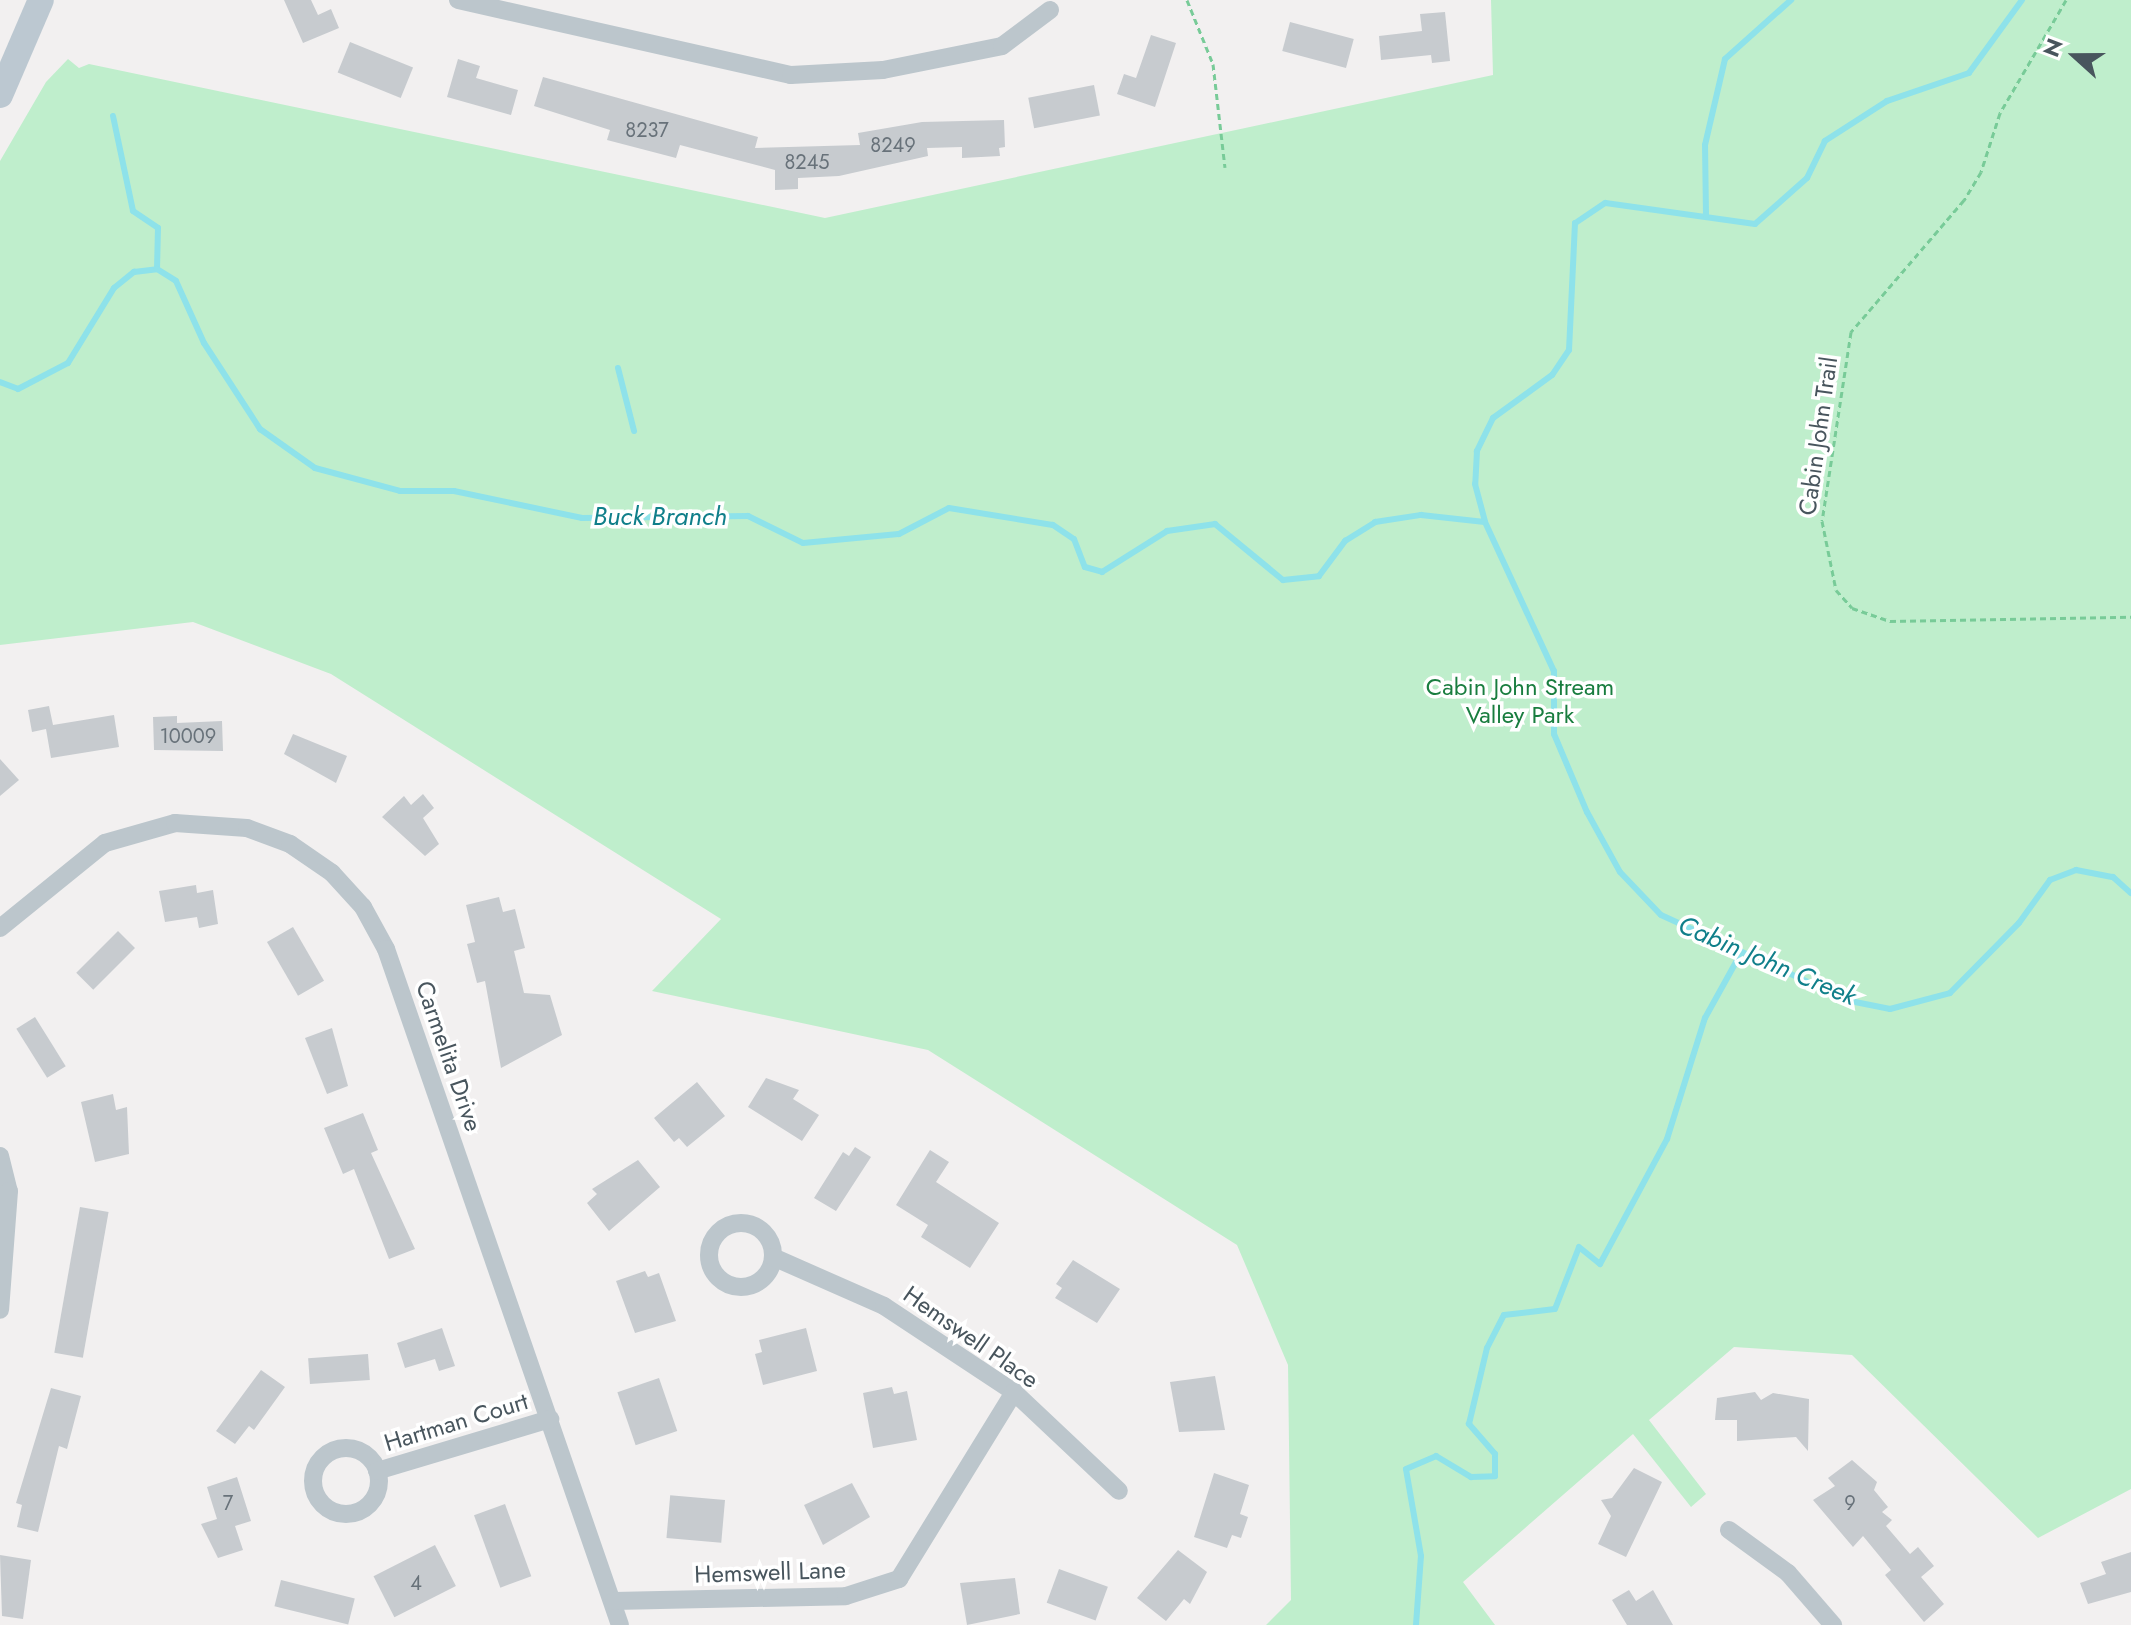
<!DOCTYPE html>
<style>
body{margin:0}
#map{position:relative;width:2131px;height:1625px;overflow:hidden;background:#f2f0f0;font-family:Jost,sans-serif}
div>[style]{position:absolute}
.green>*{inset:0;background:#bfeecc}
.stream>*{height:6px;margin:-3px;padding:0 3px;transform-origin:3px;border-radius:3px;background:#8ee2ea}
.building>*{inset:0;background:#c7cbcf;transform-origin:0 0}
.path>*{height:3px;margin-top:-1.5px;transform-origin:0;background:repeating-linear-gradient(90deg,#78cb98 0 6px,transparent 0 10px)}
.street>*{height:18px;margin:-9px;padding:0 9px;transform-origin:9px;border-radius:9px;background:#bcc6cc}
.street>.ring{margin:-9px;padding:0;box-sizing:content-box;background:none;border:18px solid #bcc6cc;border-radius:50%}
.secondary>*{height:26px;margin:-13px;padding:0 13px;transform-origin:13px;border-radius:13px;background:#bcc8d1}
span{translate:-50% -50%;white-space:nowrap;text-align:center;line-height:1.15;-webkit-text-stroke:7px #fff;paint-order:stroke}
.number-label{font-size:20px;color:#68727a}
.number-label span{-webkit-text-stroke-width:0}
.street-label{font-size:24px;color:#48555d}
.park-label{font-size:24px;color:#197d3f}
.water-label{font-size:26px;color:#107f8a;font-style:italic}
.north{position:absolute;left:2035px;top:16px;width:80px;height:80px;-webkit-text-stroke:6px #fff;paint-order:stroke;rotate:291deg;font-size:22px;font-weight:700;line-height:32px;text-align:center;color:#48555d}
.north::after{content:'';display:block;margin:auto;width:28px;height:36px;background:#48555d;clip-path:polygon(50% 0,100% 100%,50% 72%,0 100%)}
</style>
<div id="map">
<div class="green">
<i style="clip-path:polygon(1491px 0,2131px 0,2131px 1489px,2038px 1538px,1852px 1355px,1734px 1347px,1649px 1420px,1706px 1494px,1691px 1507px,1633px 1434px,1463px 1582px,1495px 1625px,1266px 1625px,1291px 1600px,1288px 1365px,1237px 1245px,928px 1050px,652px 991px,721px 919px,331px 674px,193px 622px,0 645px,0 161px,46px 82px,68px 59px,79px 68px,89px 64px,825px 218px,1493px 75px)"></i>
</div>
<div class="stream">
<i style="left:2022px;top:0;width:90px;rotate:126deg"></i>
<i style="left:1969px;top:73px;width:87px;rotate:161.1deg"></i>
<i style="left:1887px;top:101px;width:74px;rotate:147.2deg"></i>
<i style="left:1825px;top:141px;width:41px;rotate:115.9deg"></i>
<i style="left:1807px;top:178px;width:69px;rotate:138.5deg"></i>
<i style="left:1755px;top:224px;width:151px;rotate:-172deg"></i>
<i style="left:1605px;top:203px;width:36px;rotate:146deg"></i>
<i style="left:1575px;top:223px;width:127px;rotate:92.7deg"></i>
<i style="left:1569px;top:350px;width:30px;rotate:124deg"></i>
<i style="left:1552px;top:375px;width:73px;rotate:143.9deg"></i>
<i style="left:1493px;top:418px;width:37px;rotate:116deg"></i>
<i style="left:1477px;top:451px;width:33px;rotate:93deg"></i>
<i style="left:1475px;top:484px;width:39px;rotate:75deg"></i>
<i style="left:1485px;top:522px;width:164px;rotate:65.2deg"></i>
<i style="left:1554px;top:671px;width:63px;rotate:90deg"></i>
<i style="left:1554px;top:734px;width:85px;rotate:67.1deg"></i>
<i style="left:1587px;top:812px;width:68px;rotate:61.2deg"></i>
<i style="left:1620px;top:872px;width:59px;rotate:46.4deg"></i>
<i style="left:1661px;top:915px;width:208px;rotate:24.5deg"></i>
<i style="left:1850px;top:1001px;width:41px;rotate:11.3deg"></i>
<i style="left:1890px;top:1009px;width:62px;rotate:-14.9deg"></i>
<i style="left:1950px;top:993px;width:98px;rotate:-45.4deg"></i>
<i style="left:2019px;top:923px;width:53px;rotate:-54.2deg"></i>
<i style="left:2050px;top:880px;width:28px;rotate:-21deg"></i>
<i style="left:2076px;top:870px;width:38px;rotate:11deg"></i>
<i style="left:2113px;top:877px;width:24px;rotate:42deg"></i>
<i style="left:113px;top:116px;width:97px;rotate:78.1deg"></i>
<i style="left:133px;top:211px;width:30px;rotate:34deg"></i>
<i style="left:158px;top:228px;width:41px;rotate:91.4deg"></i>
<i style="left:1706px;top:215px;width:70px;rotate:-90.8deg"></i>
<i style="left:1705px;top:145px;width:88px;rotate:-76.9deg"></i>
<i style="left:1725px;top:59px;width:89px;rotate:-41.8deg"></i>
<i style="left:618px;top:368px;width:65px;rotate:75.7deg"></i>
<i style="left:0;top:382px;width:19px;rotate:21deg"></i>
<i style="left:18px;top:389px;width:56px;rotate:-27.5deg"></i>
<i style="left:68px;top:363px;width:88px;rotate:-58.5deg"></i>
<i style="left:114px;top:288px;width:26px;rotate:-39deg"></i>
<i style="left:134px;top:272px;width:23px;rotate:-7deg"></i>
<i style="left:157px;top:269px;width:22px;rotate:32deg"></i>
<i style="left:176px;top:281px;width:68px;rotate:65.7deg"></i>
<i style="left:204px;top:343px;width:103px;rotate:56.9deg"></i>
<i style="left:260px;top:429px;width:67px;rotate:35.3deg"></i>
<i style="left:315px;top:468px;width:88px;rotate:15.1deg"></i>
<i style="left:400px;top:491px;width:54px"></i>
<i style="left:454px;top:491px;width:131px;rotate:11.9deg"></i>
<i style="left:582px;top:518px;width:166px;rotate:-0.7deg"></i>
<i style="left:748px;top:516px;width:61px;rotate:26.1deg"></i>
<i style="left:803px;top:543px;width:96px;rotate:-5.4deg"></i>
<i style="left:899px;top:534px;width:56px;rotate:-27.5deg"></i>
<i style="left:949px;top:508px;width:105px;rotate:9.3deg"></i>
<i style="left:1053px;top:525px;width:25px;rotate:34deg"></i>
<i style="left:1074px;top:539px;width:30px;rotate:69deg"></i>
<i style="left:1085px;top:567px;width:18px;rotate:16deg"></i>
<i style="left:1102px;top:572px;width:77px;rotate:-32.2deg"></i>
<i style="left:1167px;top:531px;width:49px;rotate:-8.3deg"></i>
<i style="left:1215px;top:524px;width:88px;rotate:39.5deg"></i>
<i style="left:1283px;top:580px;width:36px;rotate:-6deg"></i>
<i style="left:1319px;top:576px;width:44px;rotate:-53.4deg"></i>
<i style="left:1345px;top:541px;width:36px;rotate:-32deg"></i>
<i style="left:1375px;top:522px;width:47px;rotate:-8.7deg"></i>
<i style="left:1421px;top:515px;width:64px;rotate:6.2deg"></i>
<i style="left:1416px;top:1625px;width:69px;rotate:-85.9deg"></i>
<i style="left:1421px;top:1556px;width:88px;rotate:-99.8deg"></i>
<i style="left:1406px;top:1469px;width:33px;rotate:-23deg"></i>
<i style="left:1436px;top:1456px;width:41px;rotate:31deg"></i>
<i style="left:1471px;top:1477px;width:24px;rotate:-2deg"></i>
<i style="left:1495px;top:1476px;width:22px;rotate:-90deg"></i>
<i style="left:1495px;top:1454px;width:40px;rotate:-131deg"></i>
<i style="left:1469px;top:1424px;width:78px;rotate:-76.7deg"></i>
<i style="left:1487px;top:1348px;width:37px;rotate:-63deg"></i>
<i style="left:1504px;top:1315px;width:51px;rotate:-6.7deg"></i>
<i style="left:1555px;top:1309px;width:66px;rotate:-68.8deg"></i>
<i style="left:1579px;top:1247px;width:27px;rotate:39deg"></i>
<i style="left:1600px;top:1264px;width:142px;rotate:-61.8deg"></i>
<i style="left:1667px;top:1139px;width:127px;rotate:-72.6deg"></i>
<i style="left:1705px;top:1018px;width:74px;rotate:-61deg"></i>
</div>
<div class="building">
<i style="clip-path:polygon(284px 0,311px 0,318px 15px,331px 9px,339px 28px,303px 43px)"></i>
<i style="clip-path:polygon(1445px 12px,1450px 61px,1432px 63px,1431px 55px,1381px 60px,1379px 36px,1422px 31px,1420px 14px)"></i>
<i style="left:1290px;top:22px;width:66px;height:30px;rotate:15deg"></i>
<i style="clip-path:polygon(1151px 35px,1176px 43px,1155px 107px,1117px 94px,1124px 74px,1136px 78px)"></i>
<i style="left:350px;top:42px;width:68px;height:33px;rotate:22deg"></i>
<i style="clip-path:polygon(458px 59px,480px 66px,476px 78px,518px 90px,511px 115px,447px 97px)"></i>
<i style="clip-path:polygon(543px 77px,758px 137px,755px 148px,860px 145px,858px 133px,922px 122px,1004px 120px,1005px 147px,999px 148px,1000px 156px,962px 158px,962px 147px,927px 148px,928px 156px,839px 176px,798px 178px,798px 189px,775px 190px,775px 170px,680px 145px,676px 158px,607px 140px,610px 130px,534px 106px)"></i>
<i style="left:1094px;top:85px;width:31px;height:67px;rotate:79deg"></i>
<i style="clip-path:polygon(49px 706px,53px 725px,114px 715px,119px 747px,51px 758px,46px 729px,32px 732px,28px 710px)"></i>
<i style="clip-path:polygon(177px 716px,177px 723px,222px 721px,223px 751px,154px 750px,153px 717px)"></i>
<i style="clip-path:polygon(293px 734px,347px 756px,336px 783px,284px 754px)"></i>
<i style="clip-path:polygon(0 759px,19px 780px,0 796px)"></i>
<i style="clip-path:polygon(423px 794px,434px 808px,423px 818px,439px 844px,425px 856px,382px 817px,404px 796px,411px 805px)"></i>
<i style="clip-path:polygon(196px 885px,197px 893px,213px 890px,218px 924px,199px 928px,197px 917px,165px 922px,159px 891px)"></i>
<i style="clip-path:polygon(499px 897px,503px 912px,515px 909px,525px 948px,514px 951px,524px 993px,550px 995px,562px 1035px,501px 1068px,485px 981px,477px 983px,467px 944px,475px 942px,466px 905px)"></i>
<i style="left:293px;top:927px;width:62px;height:30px;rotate:60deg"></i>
<i style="left:118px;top:931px;width:24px;height:59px;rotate:45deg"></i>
<i style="left:35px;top:1017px;width:58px;height:22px;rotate:58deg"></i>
<i style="clip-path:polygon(332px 1028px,348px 1086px,327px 1094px,305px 1038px)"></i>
<i style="clip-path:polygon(766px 1078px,799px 1090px,793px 1099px,819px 1115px,802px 1141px,748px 1107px)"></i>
<i style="clip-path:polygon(697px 1082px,725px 1116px,687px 1147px,679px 1138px,674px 1142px,654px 1118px)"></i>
<i style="clip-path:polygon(113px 1094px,116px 1110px,127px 1107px,129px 1154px,95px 1162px,81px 1102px)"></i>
<i style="clip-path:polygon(363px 1113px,378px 1150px,371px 1153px,415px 1249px,389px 1259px,354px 1169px,343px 1174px,324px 1128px)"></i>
<i style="clip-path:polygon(855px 1147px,871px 1157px,836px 1211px,814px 1198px,843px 1152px,849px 1156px)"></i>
<i style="clip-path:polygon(930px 1150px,949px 1162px,936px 1182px,999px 1223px,970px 1268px,921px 1237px,928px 1225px,896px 1205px)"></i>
<i style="clip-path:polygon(638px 1160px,660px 1187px,609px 1231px,587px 1203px,597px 1194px,592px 1189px)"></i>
<i style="left:80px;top:1207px;width:29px;height:148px;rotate:10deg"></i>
<i style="clip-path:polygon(1073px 1260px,1120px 1289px,1097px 1323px,1055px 1298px,1062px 1288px,1056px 1284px)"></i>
<i style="clip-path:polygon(645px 1271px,648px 1277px,659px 1273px,676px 1321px,635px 1333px,616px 1281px)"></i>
<i style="clip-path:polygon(442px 1328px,455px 1366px,439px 1371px,435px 1359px,405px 1368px,397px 1343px)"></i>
<i style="clip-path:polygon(806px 1328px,817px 1371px,763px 1385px,755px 1354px,762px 1352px,759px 1340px)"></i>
<i style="left:368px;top:1354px;width:26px;height:60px;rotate:86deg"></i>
<i style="clip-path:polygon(261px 1370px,285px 1387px,254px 1430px,249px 1426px,235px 1444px,216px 1431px)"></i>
<i style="clip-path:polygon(1215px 1376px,1225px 1430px,1179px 1432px,1170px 1382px)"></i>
<i style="left:659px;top:1378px;width:56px;height:44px;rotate:71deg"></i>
<i style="clip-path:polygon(892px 1387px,894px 1394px,907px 1391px,917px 1440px,873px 1448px,863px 1393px)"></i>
<i style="clip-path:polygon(51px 1388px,81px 1396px,67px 1449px,59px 1446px,38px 1532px,17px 1527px,22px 1505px,16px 1503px)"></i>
<i style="clip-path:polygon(1755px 1392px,1761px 1400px,1773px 1393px,1809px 1399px,1808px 1451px,1796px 1437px,1737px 1441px,1737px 1420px,1715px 1420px,1717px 1398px)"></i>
<i style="clip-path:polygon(1852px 1460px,1877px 1482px,1874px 1490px,1888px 1507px,1882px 1512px,1892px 1520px,1886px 1526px,1910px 1554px,1918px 1547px,1934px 1566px,1921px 1577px,1944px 1604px,1924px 1622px,1885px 1575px,1891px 1570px,1863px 1536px,1853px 1547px,1813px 1500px,1835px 1486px,1828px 1478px)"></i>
<i style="clip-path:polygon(1634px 1468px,1662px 1482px,1626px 1557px,1598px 1544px,1611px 1516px,1601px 1500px,1612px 1498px)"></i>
<i style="clip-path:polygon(1214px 1473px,1249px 1485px,1240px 1514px,1248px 1517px,1241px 1538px,1232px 1535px,1227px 1548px,1194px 1537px)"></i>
<i style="clip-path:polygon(237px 1477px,251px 1521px,235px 1526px,243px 1550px,218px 1558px,201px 1524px,217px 1519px,207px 1487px)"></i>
<i style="clip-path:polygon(852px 1483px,870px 1517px,823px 1545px,804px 1505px)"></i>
<i style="left:725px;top:1500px;width:43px;height:55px;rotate:95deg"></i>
<i style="left:505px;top:1504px;width:77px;height:33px;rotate:70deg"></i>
<i style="left:435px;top:1545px;width:46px;height:69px;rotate:63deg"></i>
<i style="clip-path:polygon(1178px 1550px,1207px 1572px,1190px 1604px,1184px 1599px,1166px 1621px,1137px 1598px)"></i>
<i style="clip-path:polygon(2131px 1552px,2131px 1592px,2088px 1604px,2080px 1583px,2106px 1574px,2101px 1562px)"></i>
<i style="clip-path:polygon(0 1555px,31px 1560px,23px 1619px,2px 1616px)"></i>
<i style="left:1059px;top:1569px;width:52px;height:36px;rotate:20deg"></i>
<i style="clip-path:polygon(1015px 1578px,1020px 1614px,967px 1625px,960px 1583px)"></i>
<i style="left:281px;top:1580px;width:76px;height:27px;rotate:14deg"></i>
<i style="clip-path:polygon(1629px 1590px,1636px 1601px,1653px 1590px,1673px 1625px,1627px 1625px,1612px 1600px)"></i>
</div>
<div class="path">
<i style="left:1187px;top:0;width:69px;rotate:67.9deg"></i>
<i style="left:1213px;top:64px;width:104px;rotate:83.4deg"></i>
<i style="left:2066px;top:0;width:131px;rotate:120.3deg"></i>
<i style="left:2000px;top:113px;width:62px;rotate:107.9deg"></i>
<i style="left:1981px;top:172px;width:33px;rotate:121deg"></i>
<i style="left:1964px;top:200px;width:174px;rotate:130.6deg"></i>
<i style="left:1851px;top:332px;width:191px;rotate:98.7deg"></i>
<i style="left:1822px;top:521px;width:70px;rotate:78.5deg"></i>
<i style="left:1836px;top:590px;width:24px;rotate:48deg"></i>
<i style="left:1852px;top:608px;width:40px;rotate:18.9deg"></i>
<i style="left:1890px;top:621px;width:241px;rotate:-1deg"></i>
</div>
<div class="street">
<i style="left:458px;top:0;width:341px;rotate:12.7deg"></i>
<i style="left:791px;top:75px;width:92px;rotate:-3.1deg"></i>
<i style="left:883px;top:70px;width:121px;rotate:-11.4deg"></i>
<i style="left:1002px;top:46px;width:60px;rotate:-36.9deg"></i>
<i style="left:0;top:928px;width:135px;rotate:-39deg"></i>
<i style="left:105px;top:843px;width:73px;rotate:-15.9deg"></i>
<i style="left:175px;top:823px;width:72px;rotate:4deg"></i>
<i style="left:247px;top:828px;width:46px;rotate:20.4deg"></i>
<i style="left:290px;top:844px;width:51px;rotate:34.6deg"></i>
<i style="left:332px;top:873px;width:46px;rotate:47.6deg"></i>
<i style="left:363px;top:907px;width:48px;rotate:61.3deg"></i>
<i style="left:386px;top:949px;width:715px;rotate:70.91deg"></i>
<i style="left:0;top:1156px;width:36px;rotate:76deg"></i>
<i style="left:9px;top:1191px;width:119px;rotate:94.3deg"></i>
<i class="ring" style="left:709px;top:1223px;width:46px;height:46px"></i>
<i style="left:773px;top:1257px;width:121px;rotate:23.8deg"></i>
<i style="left:884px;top:1306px;width:156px;rotate:33.5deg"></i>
<i style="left:1014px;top:1392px;width:144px;rotate:43.3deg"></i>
<i class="ring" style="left:313px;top:1448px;width:48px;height:48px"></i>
<i style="left:377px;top:1471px;width:181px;rotate:-16.7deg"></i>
<i style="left:1729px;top:1530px;width:73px;rotate:36.1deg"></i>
<i style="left:1788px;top:1573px;width:69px;rotate:49.1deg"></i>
<i style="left:614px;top:1601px;width:232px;rotate:-1.2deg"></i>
<i style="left:846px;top:1596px;width:56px;rotate:-17.8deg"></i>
<i style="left:899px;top:1579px;width:220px;rotate:-58.4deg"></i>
</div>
<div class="secondary">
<i style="left:0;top:95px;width:103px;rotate:-66.7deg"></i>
</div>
<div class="number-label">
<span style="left:647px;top:130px">8237</span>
<span style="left:893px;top:145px">8249</span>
<span style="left:807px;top:162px">8245</span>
<span style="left:188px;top:736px">10009</span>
<span style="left:228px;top:1503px">7</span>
<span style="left:1850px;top:1503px">9</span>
<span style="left:416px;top:1583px">4</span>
</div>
<div class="street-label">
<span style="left:1818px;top:436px;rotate:-82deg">Cabin John Trail</span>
<span style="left:449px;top:1056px;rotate:71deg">Carmelita Drive</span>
<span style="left:971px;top:1337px;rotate:35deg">Hemswell Place</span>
<span style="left:456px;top:1422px;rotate:-17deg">Hartman Court</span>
<span style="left:770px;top:1572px;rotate:-2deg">Hemswell Lane</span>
</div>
<div class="park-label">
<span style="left:1520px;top:701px">Cabin John Stream<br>Valley Park</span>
</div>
<div class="water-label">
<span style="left:660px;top:517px">Buck Branch</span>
<span style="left:1767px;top:961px;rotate:23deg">Cabin John Creek</span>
</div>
<div class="north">N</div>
</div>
